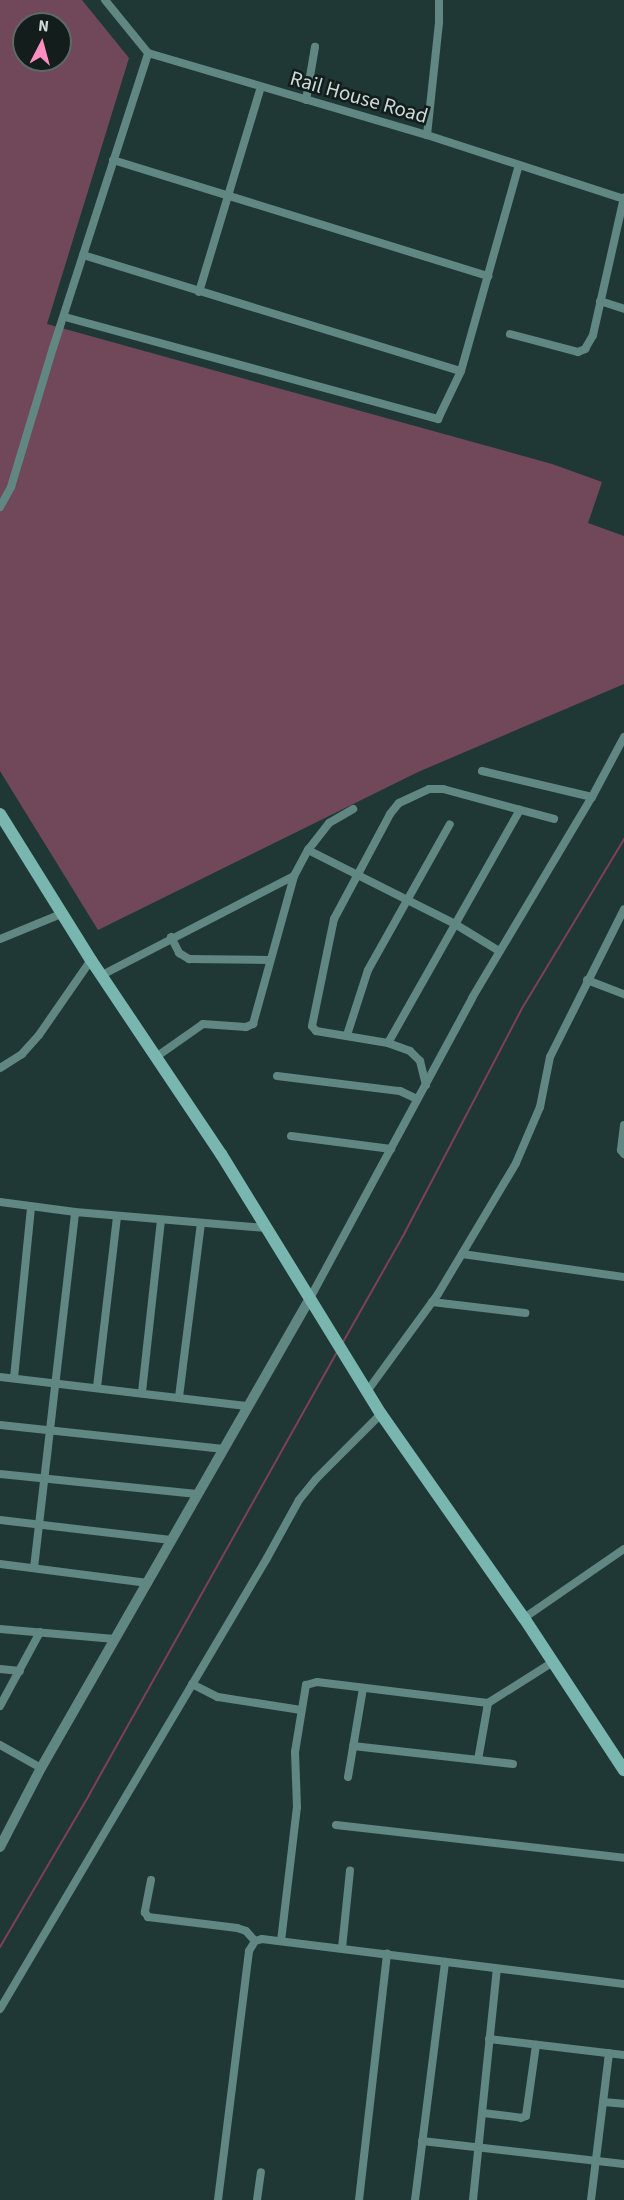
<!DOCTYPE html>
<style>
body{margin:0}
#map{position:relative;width:624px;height:2200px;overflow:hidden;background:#203835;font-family:"Source Sans 3",sans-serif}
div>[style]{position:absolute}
.green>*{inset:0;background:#714859}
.stream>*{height:2px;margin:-1px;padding:0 1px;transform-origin:1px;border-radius:1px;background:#7f3f5c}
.minor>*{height:8px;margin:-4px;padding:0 4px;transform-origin:4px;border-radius:4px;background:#618782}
.tertiary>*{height:10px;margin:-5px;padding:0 5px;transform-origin:5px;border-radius:5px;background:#618782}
.secondary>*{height:12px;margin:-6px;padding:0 6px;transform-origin:6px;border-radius:6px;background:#78b6af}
span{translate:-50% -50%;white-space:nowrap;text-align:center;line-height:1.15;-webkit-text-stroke:5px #131d1c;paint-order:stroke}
.street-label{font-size:21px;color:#ccdad8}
.north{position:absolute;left:12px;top:12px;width:60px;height:60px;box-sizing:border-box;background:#131d1c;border:2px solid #5d6967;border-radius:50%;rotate:6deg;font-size:16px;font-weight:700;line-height:24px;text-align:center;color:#ccdad8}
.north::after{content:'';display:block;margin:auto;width:21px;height:27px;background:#fd8ebf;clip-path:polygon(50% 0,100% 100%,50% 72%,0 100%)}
</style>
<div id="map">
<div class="green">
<i style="clip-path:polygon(evenodd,0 0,82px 0,129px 58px,47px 324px,552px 464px,602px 482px,588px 523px,624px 536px,624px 684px,418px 772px,98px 930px,0 771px,0 0,24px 24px,60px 24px,60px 60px,24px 60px,24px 24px)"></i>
</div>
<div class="stream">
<i style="left:343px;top:1342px;width:122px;rotate:-60.5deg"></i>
<i style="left:403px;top:1236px;width:255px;rotate:-62.4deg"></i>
<i style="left:521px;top:1010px;width:200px;rotate:-58.9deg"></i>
<i style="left:0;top:1947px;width:176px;rotate:-59.6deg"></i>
<i style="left:89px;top:1795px;width:508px;rotate:-60.76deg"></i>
</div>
<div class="minor">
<i style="left:105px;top:0;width:68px;rotate:50.9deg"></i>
<i style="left:148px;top:53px;width:291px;rotate:16.4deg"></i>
<i style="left:427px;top:135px;width:207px;rotate:18deg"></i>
<i style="left:306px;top:100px;width:54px;rotate:-80.4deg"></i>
<i style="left:427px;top:135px;width:114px;rotate:-83.9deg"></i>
<i style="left:439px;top:22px;width:22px;rotate:-90deg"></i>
<i style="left:113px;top:160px;width:393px;rotate:17.2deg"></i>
<i style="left:83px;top:255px;width:395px;rotate:17.1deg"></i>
<i style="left:199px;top:292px;width:214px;rotate:-73.2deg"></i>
<i style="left:600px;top:301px;width:25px;rotate:18deg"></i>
<i style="left:65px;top:317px;width:387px;rotate:15.3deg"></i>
<i style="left:438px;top:419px;width:53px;rotate:-64.4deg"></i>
<i style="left:461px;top:371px;width:214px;rotate:-74.3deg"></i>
<i style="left:510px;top:334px;width:70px;rotate:14.8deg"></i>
<i style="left:578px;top:352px;width:8px;rotate:-23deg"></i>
<i style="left:585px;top:349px;width:16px;rotate:-60deg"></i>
<i style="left:593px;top:335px;width:141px;rotate:-77.3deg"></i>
<i style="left:0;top:507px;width:23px;rotate:-61deg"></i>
<i style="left:11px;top:487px;width:145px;rotate:-73.2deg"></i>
<i style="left:53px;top:348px;width:310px;rotate:-72.1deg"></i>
<i style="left:482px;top:771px;width:113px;rotate:13.3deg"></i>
<i style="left:308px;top:850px;width:34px;rotate:-52deg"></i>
<i style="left:329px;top:823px;width:28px;rotate:-30deg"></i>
<i style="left:171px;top:937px;width:18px;rotate:63deg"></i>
<i style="left:179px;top:953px;width:12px;rotate:31deg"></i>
<i style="left:189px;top:959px;width:80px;rotate:0.7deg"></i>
<i style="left:0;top:939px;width:66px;rotate:-22.3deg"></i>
<i style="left:102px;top:975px;width:216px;rotate:-27.3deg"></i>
<i style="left:587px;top:980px;width:40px;rotate:21deg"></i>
<i style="left:347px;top:1035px;width:68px;rotate:-72.1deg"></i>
<i style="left:368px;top:970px;width:167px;rotate:-60.7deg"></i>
<i style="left:388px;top:1043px;width:268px;rotate:-60.5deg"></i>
<i style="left:156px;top:1057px;width:57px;rotate:-35.1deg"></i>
<i style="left:203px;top:1024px;width:43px;rotate:4deg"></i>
<i style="left:246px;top:1027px;width:8px;rotate:-23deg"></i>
<i style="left:253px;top:1024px;width:154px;rotate:-74.5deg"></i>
<i style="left:294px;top:876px;width:30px;rotate:-62deg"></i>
<i style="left:308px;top:850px;width:165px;rotate:26.7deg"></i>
<i style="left:455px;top:924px;width:52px;rotate:31.5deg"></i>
<i style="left:0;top:1068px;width:26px;rotate:-32deg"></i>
<i style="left:22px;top:1054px;width:25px;rotate:-48deg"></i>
<i style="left:39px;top:1035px;width:91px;rotate:-55.3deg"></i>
<i style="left:277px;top:1076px;width:124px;rotate:7deg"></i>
<i style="left:400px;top:1091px;width:19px;rotate:25deg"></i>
<i style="left:426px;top:1085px;width:25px;rotate:-104deg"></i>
<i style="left:420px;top:1061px;width:14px;rotate:-135deg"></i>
<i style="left:410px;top:1051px;width:23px;rotate:-160deg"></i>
<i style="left:388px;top:1043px;width:73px;rotate:-170.5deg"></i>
<i style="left:316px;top:1031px;width:6px;rotate:-129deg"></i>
<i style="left:312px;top:1026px;width:109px;rotate:-78.4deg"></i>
<i style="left:334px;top:919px;width:119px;rotate:-61.9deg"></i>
<i style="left:390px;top:814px;width:14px;rotate:-51deg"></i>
<i style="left:399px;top:803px;width:33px;rotate:-25deg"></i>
<i style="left:429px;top:789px;width:14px"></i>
<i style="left:443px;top:789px;width:115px;rotate:15.1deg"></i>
<i style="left:624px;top:1125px;width:25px;rotate:97deg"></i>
<i style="left:621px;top:1150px;width:5px;rotate:53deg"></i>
<i style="left:291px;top:1136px;width:101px;rotate:7.4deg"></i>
<i style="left:0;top:1202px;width:76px;rotate:7.6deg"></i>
<i style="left:75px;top:1212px;width:192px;rotate:4.8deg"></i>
<i style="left:462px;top:1254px;width:164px;rotate:8.1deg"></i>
<i style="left:309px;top:1300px;width:343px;rotate:-61.6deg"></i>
<i style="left:472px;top:998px;width:234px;rotate:-59.2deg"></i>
<i style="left:592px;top:797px;width:68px;rotate:-61.9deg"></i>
<i style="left:432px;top:1302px;width:94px;rotate:6.7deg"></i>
<i style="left:0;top:1377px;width:250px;rotate:6.7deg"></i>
<i style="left:14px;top:1378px;width:172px;rotate:-84.3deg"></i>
<i style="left:97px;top:1387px;width:172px;rotate:-83.3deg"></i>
<i style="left:368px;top:1390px;width:119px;rotate:-53.9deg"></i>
<i style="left:438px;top:1294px;width:152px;rotate:-59.2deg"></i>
<i style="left:516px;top:1163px;width:61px;rotate:-66.8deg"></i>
<i style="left:540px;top:1107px;width:51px;rotate:-78.7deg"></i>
<i style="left:550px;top:1057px;width:165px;rotate:-63.4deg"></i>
<i style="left:142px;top:1392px;width:173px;rotate:-83.7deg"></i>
<i style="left:179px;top:1397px;width:175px;rotate:-82.8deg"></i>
<i style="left:0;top:1425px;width:225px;rotate:6.1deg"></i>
<i style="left:0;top:1474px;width:198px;rotate:5.8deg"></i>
<i style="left:0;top:1520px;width:172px;rotate:6.7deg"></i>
<i style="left:0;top:1564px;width:149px;rotate:7.3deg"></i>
<i style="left:34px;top:1568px;width:358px;rotate:-83.4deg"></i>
<i style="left:524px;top:1618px;width:121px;rotate:-34.6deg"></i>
<i style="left:0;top:1629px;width:115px;rotate:5deg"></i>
<i style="left:0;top:1669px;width:20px;rotate:6deg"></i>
<i style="left:192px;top:1684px;width:29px;rotate:27deg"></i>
<i style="left:218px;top:1697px;width:84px;rotate:8.9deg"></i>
<i style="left:0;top:1706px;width:84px;rotate:-61.6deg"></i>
<i style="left:0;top:1745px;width:47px;rotate:29.3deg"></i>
<i style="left:353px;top:1746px;width:161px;rotate:6.4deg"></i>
<i style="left:478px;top:1760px;width:58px;rotate:-80deg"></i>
<i style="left:348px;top:1777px;width:90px;rotate:-80.4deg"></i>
<i style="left:336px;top:1825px;width:290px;rotate:6.5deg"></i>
<i style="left:151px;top:1880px;width:33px;rotate:101deg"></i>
<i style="left:145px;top:1912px;width:6px;rotate:59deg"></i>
<i style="left:148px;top:1917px;width:90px;rotate:7deg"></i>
<i style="left:237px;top:1928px;width:9px;rotate:18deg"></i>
<i style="left:246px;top:1931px;width:13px;rotate:48deg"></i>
<i style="left:281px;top:1941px;width:135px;rotate:-83.2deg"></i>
<i style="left:297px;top:1807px;width:55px;rotate:-92.1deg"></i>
<i style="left:295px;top:1752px;width:68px;rotate:-80.7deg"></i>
<i style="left:306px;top:1685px;width:11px;rotate:-15deg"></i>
<i style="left:317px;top:1682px;width:172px;rotate:7deg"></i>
<i style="left:488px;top:1703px;width:77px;rotate:-32.2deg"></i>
<i style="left:342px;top:1948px;width:78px;rotate:-84.1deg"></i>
<i style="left:0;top:2009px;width:524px;rotate:-59.37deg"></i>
<i style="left:267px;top:1558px;width:66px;rotate:-61.1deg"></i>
<i style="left:299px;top:1500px;width:27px;rotate:-51deg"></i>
<i style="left:316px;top:1479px;width:92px;rotate:-45deg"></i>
<i style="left:489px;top:2039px;width:136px;rotate:6.8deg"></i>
<i style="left:603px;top:2102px;width:21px;rotate:5deg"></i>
<i style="left:483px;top:2113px;width:38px;rotate:7deg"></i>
<i style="left:521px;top:2118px;width:5px;rotate:-22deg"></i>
<i style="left:526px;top:2116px;width:72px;rotate:-82deg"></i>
<i style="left:422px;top:2141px;width:203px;rotate:6.5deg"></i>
<i style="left:218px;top:2200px;width:251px;rotate:-82.9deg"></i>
<i style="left:249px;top:1951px;width:12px;rotate:-59deg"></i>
<i style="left:255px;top:1941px;width:7px;rotate:-16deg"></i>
<i style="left:262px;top:1939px;width:365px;rotate:7.1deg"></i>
<i style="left:257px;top:2200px;width:28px;rotate:-82deg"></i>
<i style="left:359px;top:2200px;width:248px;rotate:-83.5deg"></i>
<i style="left:415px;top:2200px;width:240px;rotate:-82.8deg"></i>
<i style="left:473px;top:2200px;width:232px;rotate:-84.1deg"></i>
<i style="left:591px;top:2200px;width:148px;rotate:-83deg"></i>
</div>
<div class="tertiary">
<i style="left:0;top:1847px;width:89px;rotate:-62.6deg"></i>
<i style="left:41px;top:1768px;width:539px;rotate:-60.2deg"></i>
</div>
<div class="secondary">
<i style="left:0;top:814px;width:172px;rotate:58.1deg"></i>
<i style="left:91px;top:960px;width:234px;rotate:56.2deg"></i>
<i style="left:221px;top:1154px;width:305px;rotate:58.4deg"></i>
<i style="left:381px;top:1414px;width:249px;rotate:55deg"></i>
<i style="left:524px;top:1618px;width:182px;rotate:56.7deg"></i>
</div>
<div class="street-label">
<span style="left:359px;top:97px;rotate:16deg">Rail House Road</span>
</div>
<div class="north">N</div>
</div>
